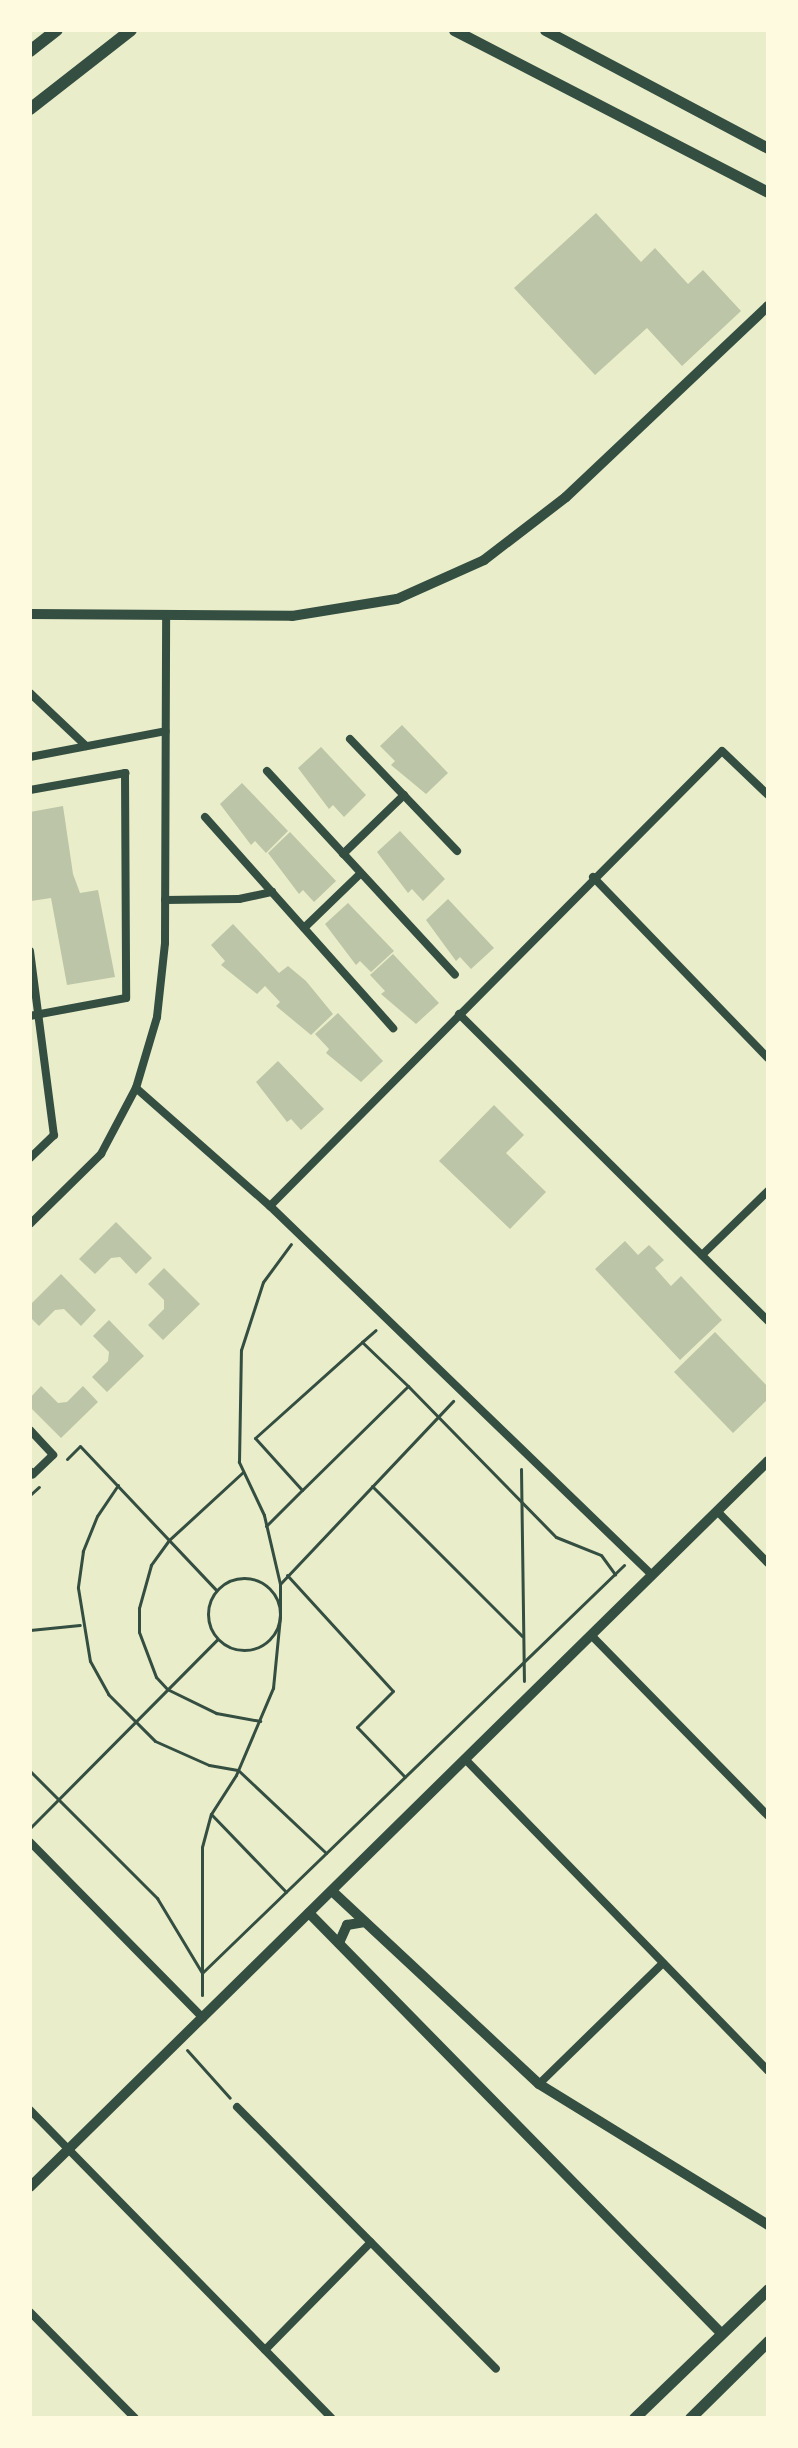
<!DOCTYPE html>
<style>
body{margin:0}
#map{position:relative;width:798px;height:2448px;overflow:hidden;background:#e9edc9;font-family:Inter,sans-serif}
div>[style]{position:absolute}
.building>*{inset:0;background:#bcc5a7}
.path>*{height:3px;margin:-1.5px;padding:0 1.5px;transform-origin:1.5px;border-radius:1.5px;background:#344e41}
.path>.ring{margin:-1.5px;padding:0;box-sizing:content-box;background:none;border:3px solid #344e41;border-radius:50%}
.minor>*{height:8px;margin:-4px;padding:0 4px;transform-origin:4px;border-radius:4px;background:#344e41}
.tertiary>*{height:10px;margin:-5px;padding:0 5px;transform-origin:5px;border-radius:5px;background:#344e41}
.secondary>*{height:11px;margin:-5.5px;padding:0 5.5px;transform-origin:5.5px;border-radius:5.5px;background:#344e41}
.primary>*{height:12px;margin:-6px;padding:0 6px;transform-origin:6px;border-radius:6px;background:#344e41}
span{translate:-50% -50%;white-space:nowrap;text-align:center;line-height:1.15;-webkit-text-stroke:7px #fefae0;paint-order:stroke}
.frame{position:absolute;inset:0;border:32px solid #fefae0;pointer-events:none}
</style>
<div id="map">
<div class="building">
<i style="clip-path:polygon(596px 213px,641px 262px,655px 248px,688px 284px,703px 270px,741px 311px,682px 366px,647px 328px,595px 375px,514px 288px)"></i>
<i style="clip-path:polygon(402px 725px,448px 773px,426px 794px,391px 765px,395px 761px,380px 746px)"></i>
<i style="clip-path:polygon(321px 747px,366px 795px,344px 817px,333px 805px,329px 809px,298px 768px)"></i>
<i style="clip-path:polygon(242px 783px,288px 831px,266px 853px,255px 841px,251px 845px,220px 804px)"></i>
<i style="clip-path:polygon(63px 806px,73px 874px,80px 893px,98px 890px,115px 977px,67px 985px,51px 898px,31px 901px,30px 894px,30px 812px)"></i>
<i style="clip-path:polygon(400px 831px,445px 879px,423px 901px,412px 889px,408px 893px,377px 852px)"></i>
<i style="clip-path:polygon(290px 832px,336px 881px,314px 902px,303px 890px,299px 894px,268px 853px)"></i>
<i style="clip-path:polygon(448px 899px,494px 948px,471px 969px,460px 957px,456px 961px,426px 920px)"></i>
<i style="clip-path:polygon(348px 903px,394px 951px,371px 972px,360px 961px,356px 965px,325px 924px)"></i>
<i style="clip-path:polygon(233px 924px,279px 973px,288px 966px,306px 981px,333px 1014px,311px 1035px,276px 1006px,280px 1002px,265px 986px,257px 994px,221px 965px,225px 961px,211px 945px)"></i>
<i style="clip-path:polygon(393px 954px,439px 1003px,416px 1024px,381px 994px,385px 991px,370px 975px)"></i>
<i style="clip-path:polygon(338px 1013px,383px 1061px,361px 1082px,326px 1053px,329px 1049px,315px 1034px)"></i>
<i style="clip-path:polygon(278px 1061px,324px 1109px,301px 1130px,291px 1119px,287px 1122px,256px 1082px)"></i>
<i style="clip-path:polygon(494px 1105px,524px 1135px,506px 1153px,546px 1192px,510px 1229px,439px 1161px)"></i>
<i style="clip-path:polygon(116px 1222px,152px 1258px,136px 1274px,120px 1257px,111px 1258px,95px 1274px,79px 1259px)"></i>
<i style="clip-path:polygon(625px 1241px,638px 1255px,649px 1245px,664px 1260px,655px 1268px,671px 1286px,681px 1276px,722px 1320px,680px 1360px,595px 1269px)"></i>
<i style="clip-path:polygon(164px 1268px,200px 1304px,163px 1340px,148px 1325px,164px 1309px,164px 1300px,148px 1284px)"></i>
<i style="clip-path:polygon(61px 1274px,96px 1310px,81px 1326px,64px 1309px,55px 1310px,39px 1326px,30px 1317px,30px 1305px)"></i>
<i style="clip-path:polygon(109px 1320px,144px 1356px,107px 1392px,92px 1377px,108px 1361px,109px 1352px,93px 1336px)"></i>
<i style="clip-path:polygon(715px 1332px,768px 1387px,768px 1399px,733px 1433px,674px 1372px)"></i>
<i style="clip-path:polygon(41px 1386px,58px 1403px,67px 1402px,83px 1386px,98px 1402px,61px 1438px,30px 1407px,30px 1398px)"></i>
</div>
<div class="path">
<i style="left:362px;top:1342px;width:64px;rotate:43.7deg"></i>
<i style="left:408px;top:1386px;width:148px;rotate:135.5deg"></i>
<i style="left:302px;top:1490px;width:70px;rotate:-132.1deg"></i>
<i style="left:255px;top:1438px;width:144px;rotate:-41.9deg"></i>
<i style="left:362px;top:1342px;width:18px;rotate:-41deg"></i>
<i style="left:408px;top:1386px;width:211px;rotate:45.6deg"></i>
<i style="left:556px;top:1537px;width:48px;rotate:21.8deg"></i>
<i style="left:601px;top:1555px;width:24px;rotate:54deg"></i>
<i style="left:67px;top:1459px;width:18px;rotate:-45deg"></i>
<i style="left:80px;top:1446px;width:198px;rotate:46.6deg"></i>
<i style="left:521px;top:1469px;width:212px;rotate:89.2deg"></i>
<i style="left:243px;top:1472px;width:100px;rotate:137.4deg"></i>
<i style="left:169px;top:1540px;width:31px;rotate:126deg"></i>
<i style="left:151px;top:1565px;width:45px;rotate:105.6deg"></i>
<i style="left:139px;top:1608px;width:24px;rotate:90deg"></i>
<i style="left:139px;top:1632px;width:48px;rotate:69.3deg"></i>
<i style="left:156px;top:1677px;width:16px;rotate:47deg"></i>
<i style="left:167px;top:1689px;width:55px;rotate:26.1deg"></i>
<i style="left:216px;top:1713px;width:45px;rotate:10.3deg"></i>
<i style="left:118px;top:1485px;width:37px;rotate:124deg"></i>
<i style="left:97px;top:1516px;width:38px;rotate:112deg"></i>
<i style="left:83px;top:1551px;width:37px;rotate:98deg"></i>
<i style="left:78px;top:1588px;width:74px;rotate:80.7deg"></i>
<i style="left:90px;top:1661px;width:38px;rotate:61deg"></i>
<i style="left:108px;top:1694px;width:66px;rotate:45deg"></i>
<i style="left:155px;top:1741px;width:59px;rotate:24deg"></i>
<i style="left:209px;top:1765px;width:29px;rotate:10deg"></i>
<i style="left:238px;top:1770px;width:121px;rotate:43.3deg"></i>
<i style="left:372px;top:1486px;width:212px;rotate:45deg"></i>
<i style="left:30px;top:1495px;width:12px;rotate:-42deg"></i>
<i style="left:266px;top:1526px;width:51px;rotate:-45deg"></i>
<i style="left:287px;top:1575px;width:157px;rotate:47.6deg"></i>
<i style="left:393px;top:1691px;width:51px;rotate:135deg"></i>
<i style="left:357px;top:1727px;width:69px;rotate:46.2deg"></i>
<i class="ring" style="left:208px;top:1578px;width:69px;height:69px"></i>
<i style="left:280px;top:1584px;width:252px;rotate:-46.6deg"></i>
<i style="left:30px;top:1630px;width:50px;rotate:-5.7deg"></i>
<i style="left:30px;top:1771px;width:180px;rotate:45deg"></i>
<i style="left:157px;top:1898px;width:87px;rotate:59deg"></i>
<i style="left:202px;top:1973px;width:587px;rotate:-44.03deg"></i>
<i style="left:211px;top:1814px;width:108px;rotate:46.1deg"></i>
<i style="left:31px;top:1827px;width:264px;rotate:-45.2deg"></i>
<i style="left:202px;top:1995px;width:148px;rotate:-90deg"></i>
<i style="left:202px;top:1847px;width:34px;rotate:-75deg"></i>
<i style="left:211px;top:1814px;width:46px;rotate:-57.3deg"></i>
<i style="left:236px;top:1775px;width:95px;rotate:-67deg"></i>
<i style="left:273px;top:1688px;width:71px;rotate:-84.4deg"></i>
<i style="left:280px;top:1617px;width:33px;rotate:-90deg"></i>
<i style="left:280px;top:1584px;width:71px;rotate:-103.1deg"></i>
<i style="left:264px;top:1515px;width:59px;rotate:-115.3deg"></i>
<i style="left:239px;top:1462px;width:112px;rotate:-89deg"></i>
<i style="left:241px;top:1350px;width:71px;rotate:-72.1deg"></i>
<i style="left:263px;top:1282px;width:47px;rotate:-53.6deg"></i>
<i style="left:187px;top:2050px;width:64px;rotate:48.1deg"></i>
</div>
<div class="minor">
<i style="left:30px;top:693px;width:77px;rotate:43.4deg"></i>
<i style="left:350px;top:739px;width:155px;rotate:46.3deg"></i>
<i style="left:30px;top:757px;width:138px;rotate:-10.8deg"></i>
<i style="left:267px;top:771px;width:277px;rotate:47.3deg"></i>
<i style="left:30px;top:790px;width:97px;rotate:-10.1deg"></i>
<i style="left:125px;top:773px;width:225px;rotate:89.7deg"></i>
<i style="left:126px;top:998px;width:98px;rotate:169.4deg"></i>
<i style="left:205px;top:817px;width:283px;rotate:48.3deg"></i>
<i style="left:343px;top:854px;width:85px;rotate:-44deg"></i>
<i style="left:593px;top:877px;width:252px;rotate:46deg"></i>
<i style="left:165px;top:900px;width:74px;rotate:-0.8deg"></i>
<i style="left:239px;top:899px;width:34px;rotate:-12deg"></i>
<i style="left:304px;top:928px;width:79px;rotate:-44deg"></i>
<i style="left:30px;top:951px;width:186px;rotate:82.6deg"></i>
<i style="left:54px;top:1135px;width:33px;rotate:136deg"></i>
<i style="left:459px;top:1014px;width:436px;rotate:44.8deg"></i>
<i style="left:136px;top:1088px;width:179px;rotate:41.4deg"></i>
<i style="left:270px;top:1206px;width:531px;rotate:44.01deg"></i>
<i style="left:270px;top:1206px;width:641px;rotate:-45.19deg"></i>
<i style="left:722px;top:751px;width:64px;rotate:43.7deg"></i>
<i style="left:30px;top:1224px;width:100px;rotate:-44.6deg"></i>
<i style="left:101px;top:1154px;width:75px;rotate:-62.1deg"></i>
<i style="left:136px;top:1088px;width:74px;rotate:-73.5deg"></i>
<i style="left:157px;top:1017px;width:74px;rotate:-83.8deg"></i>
<i style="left:165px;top:943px;width:327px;rotate:-89.8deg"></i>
<i style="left:702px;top:1255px;width:92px;rotate:-44.1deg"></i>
<i style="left:30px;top:1430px;width:34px;rotate:47deg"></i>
<i style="left:53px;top:1455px;width:28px;rotate:136deg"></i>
<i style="left:33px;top:1474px;width:4px;rotate:-135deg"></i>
<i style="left:717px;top:1511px;width:73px;rotate:45.6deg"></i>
<i style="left:591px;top:1635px;width:253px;rotate:45.6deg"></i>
<i style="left:465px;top:1759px;width:435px;rotate:45.8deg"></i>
<i style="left:30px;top:1842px;width:247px;rotate:45.5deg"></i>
<i style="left:539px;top:2084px;width:172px;rotate:-44.3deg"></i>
<i style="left:237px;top:2107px;width:368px;rotate:45.3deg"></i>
<i style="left:30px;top:2110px;width:431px;rotate:45.6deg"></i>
<i style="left:30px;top:2312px;width:149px;rotate:45.3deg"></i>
<i style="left:265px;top:2350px;width:151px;rotate:-45.5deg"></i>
</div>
<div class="tertiary">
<i style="left:30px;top:614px;width:262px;rotate:0.4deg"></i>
<i style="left:292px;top:616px;width:106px;rotate:-9.2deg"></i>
<i style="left:397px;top:599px;width:95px;rotate:-24.1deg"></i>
<i style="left:484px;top:560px;width:103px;rotate:-37.5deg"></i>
<i style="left:566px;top:497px;width:278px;rotate:-43.4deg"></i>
<i style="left:332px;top:1891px;width:283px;rotate:43deg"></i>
<i style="left:539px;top:2084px;width:269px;rotate:31.6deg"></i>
<i style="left:309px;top:1913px;width:590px;rotate:45.55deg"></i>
<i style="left:339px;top:1943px;width:20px;rotate:-66deg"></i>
<i style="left:347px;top:1925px;width:18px;rotate:-9deg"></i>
<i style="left:30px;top:2187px;width:1035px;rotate:-44.53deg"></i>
</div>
<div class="secondary">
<i style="left:454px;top:30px;width:353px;rotate:27.3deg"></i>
<i style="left:545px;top:30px;width:252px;rotate:27.9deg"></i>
<i style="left:634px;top:2418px;width:186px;rotate:-43.9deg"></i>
<i style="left:690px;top:2418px;width:110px;rotate:-44.6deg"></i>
</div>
<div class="primary">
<i style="left:30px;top:51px;width:34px;rotate:-38deg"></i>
<i style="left:30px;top:109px;width:128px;rotate:-38deg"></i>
</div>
<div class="frame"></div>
</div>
